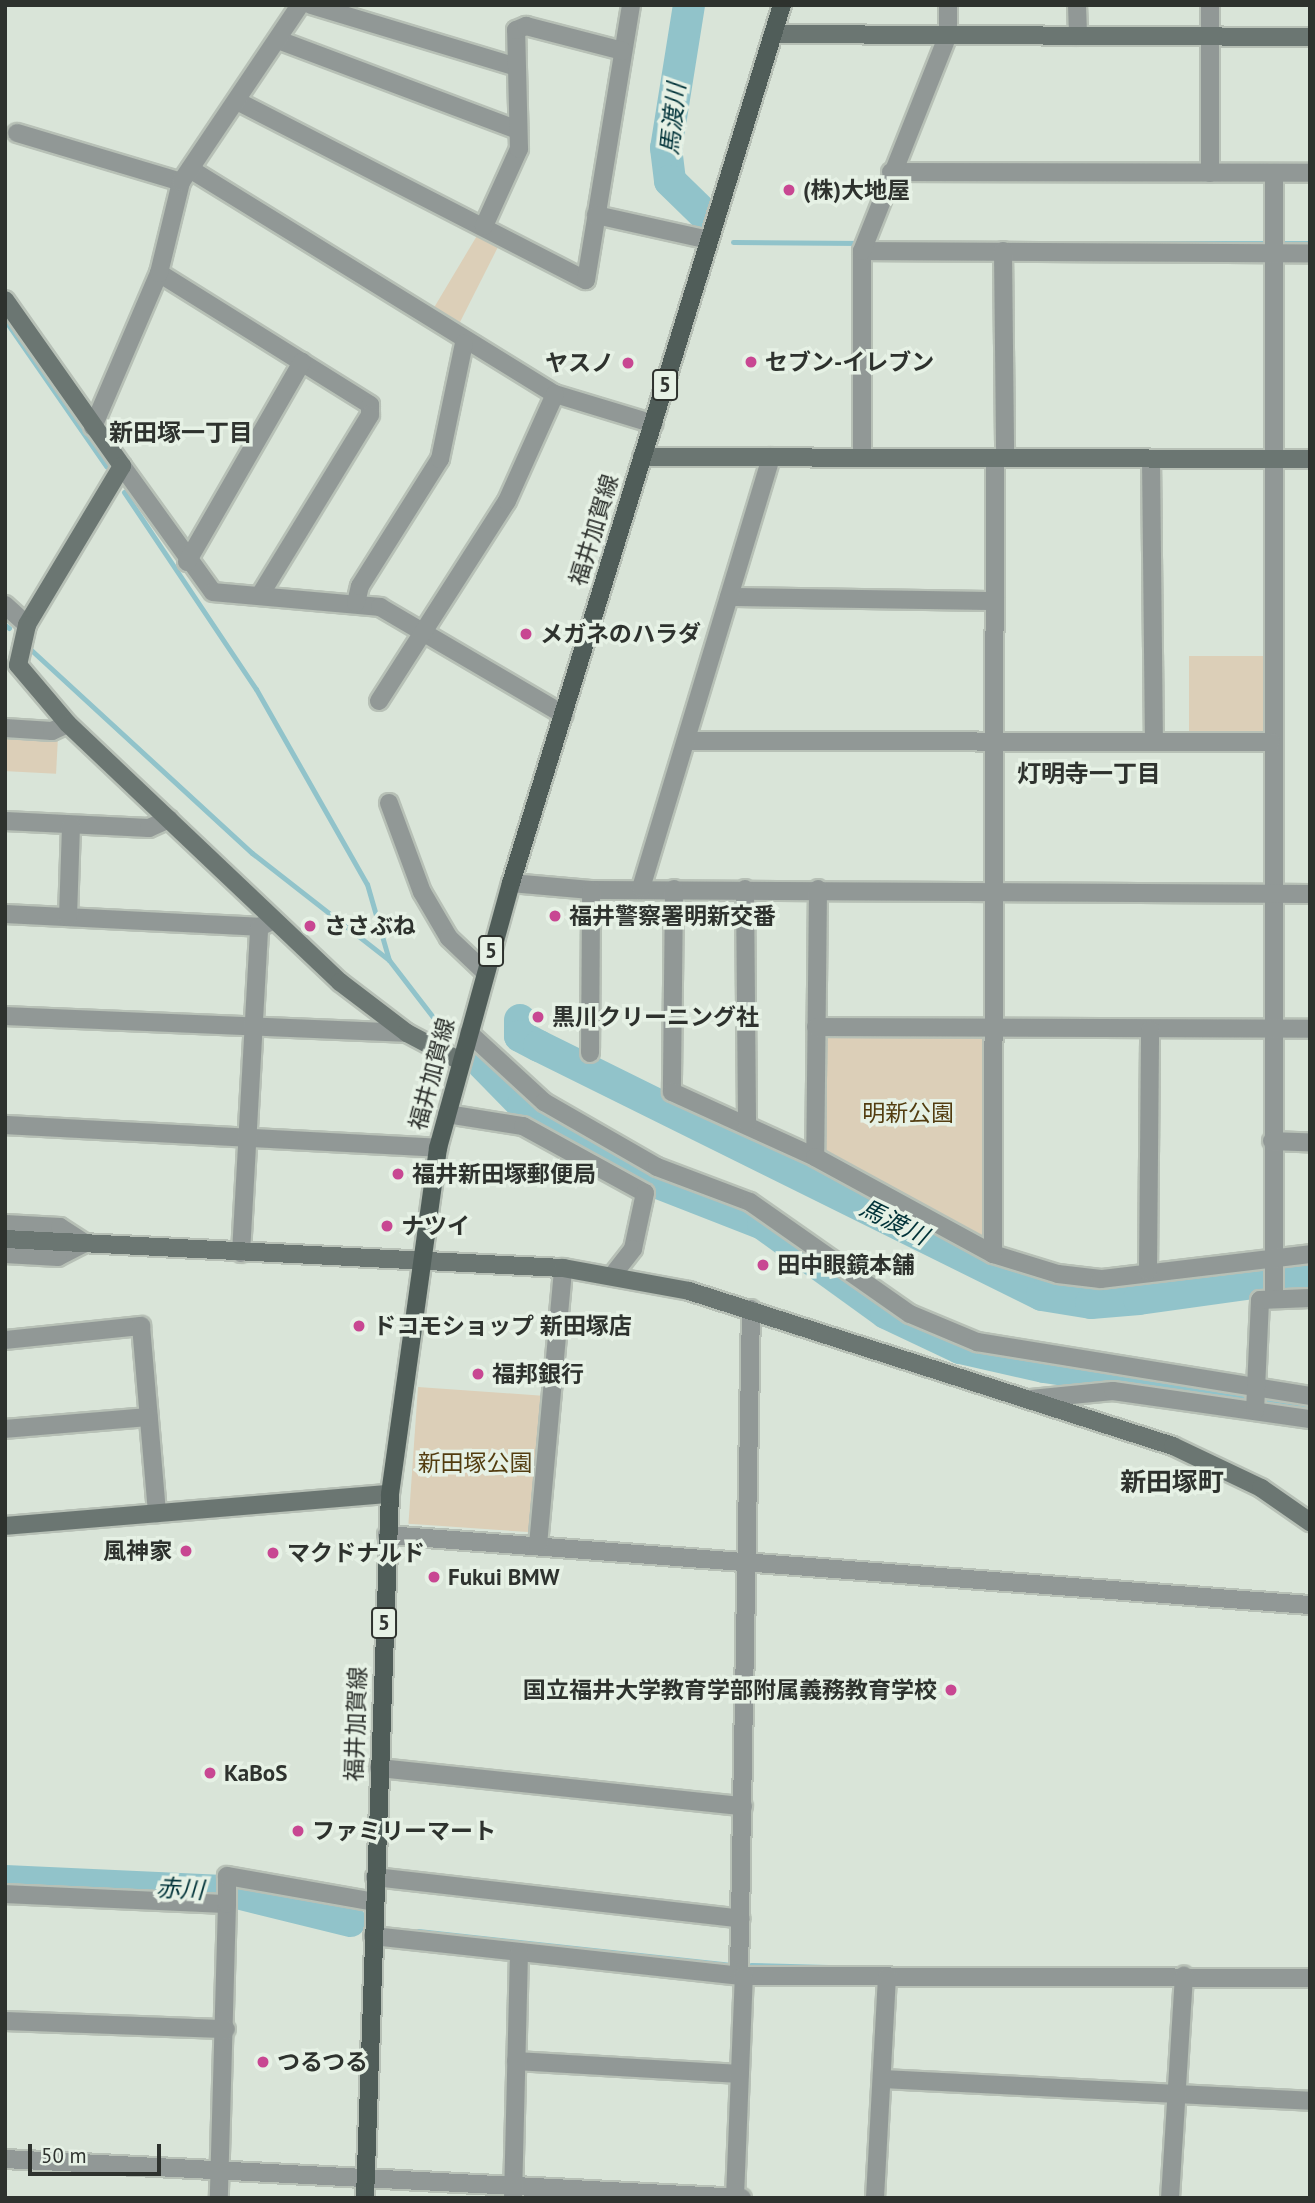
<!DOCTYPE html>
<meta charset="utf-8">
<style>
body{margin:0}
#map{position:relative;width:1315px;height:2203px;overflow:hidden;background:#d9e4d8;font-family:"PT Sans","Noto Sans JP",sans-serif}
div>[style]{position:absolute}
.green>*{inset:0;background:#dccfb8;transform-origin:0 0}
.stream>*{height:5px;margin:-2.5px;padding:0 2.5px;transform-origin:2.5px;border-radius:2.5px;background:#91c3ca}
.river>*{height:32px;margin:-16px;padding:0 16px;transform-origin:16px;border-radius:16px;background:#91c3ca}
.roads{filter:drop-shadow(2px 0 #b7c0b6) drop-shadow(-2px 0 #b7c0b6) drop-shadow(0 2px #b7c0b6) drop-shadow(0 -2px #b7c0b6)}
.street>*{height:18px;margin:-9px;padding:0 9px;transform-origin:9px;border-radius:9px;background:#919896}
.secondary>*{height:18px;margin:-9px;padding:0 9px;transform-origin:9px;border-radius:9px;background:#6b7672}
.primary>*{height:18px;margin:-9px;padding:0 9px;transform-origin:9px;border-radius:9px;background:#505d59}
.dots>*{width:19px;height:19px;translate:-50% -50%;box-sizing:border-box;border:4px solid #e6f1e5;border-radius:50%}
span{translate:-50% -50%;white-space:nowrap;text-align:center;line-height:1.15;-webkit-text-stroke:7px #e6f1e5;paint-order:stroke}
.shield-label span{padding:2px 5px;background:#e6f1e5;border:2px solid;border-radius:5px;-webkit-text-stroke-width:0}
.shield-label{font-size:21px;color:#2e322e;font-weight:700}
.poi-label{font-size:23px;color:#2e322e;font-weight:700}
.left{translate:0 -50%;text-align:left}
.right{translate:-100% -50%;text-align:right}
.street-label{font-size:23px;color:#2e322e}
.park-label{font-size:23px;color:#523c0f}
.water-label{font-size:24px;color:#003238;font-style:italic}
.neighbourhood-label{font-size:24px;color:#2e322e;font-weight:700}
.quarter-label{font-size:26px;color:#2e322e;font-weight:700}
.frame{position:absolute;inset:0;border:7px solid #2e322e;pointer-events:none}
.scale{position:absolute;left:28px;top:2144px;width:133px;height:32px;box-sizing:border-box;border:4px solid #2e322e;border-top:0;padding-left:9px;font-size:21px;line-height:24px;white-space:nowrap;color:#2e322e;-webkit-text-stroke:5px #e6f1e5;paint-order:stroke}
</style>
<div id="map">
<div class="green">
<i style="clip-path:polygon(478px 234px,500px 243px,457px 328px,432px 311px)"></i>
<i style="left:1189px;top:656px;width:76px;height:85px"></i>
<i style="left:5px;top:735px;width:53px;height:36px;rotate:3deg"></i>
<i style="clip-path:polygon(816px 1027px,993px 1028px,993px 1254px,815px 1157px)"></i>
<i style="left:418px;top:1387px;width:128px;height:137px;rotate:4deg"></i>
</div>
<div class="stream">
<i style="left:733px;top:242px;width:129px;rotate:0.4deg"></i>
<i style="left:1096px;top:243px;width:214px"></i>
<i style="left:5px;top:320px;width:178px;rotate:55.3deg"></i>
<i style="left:124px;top:492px;width:237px;rotate:56.2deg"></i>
<i style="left:256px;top:689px;width:224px;rotate:60.4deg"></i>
<i style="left:367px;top:884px;width:79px;rotate:73.9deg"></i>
<i style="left:389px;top:960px;width:88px;rotate:52.4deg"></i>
<i style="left:5px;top:625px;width:5px;rotate:37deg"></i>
<i style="left:29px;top:648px;width:303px;rotate:42.6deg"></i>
<i style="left:252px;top:853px;width:174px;rotate:38deg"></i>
<i style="left:418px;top:1931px;width:313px;rotate:6.2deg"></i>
<i style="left:751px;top:1965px;width:115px;rotate:1.5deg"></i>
</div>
<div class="river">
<i style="left:689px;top:5px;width:145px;rotate:99.1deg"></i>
<i style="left:666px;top:148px;width:33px;rotate:83deg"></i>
<i style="left:670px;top:181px;width:53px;rotate:44.2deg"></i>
<i style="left:520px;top:1020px;width:16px;rotate:90deg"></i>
<i style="left:520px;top:1036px;width:21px;rotate:28deg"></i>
<i style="left:539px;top:1046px;width:561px;rotate:26.34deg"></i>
<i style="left:1042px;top:1295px;width:50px;rotate:9.3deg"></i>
<i style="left:1091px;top:1303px;width:48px;rotate:-4.8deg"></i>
<i style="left:1139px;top:1299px;width:173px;rotate:-8deg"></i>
<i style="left:483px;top:1064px;width:57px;rotate:45.7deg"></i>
<i style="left:523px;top:1105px;width:116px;rotate:33deg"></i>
<i style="left:620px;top:1168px;width:154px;rotate:21.4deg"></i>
<i style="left:763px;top:1224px;width:152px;rotate:35.9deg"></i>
<i style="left:886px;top:1313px;width:82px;rotate:25.3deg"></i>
<i style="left:960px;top:1348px;width:86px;rotate:12.7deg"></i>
<i style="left:1044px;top:1367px;width:269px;rotate:8.3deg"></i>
<i style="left:5px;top:1881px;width:224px;rotate:2.6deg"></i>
<i style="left:229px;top:1891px;width:125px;rotate:13.9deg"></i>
</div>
<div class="roads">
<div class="street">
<i style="left:311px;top:5px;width:211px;rotate:16.8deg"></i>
<i style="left:1077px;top:5px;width:31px;rotate:88deg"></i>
<i style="left:281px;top:41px;width:253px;rotate:20.6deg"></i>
<i style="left:237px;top:101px;width:392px;rotate:27.2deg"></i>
<i style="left:586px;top:280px;width:279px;rotate:-80.7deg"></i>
<i style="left:17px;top:133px;width:171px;rotate:16.6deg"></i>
<i style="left:190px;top:169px;width:429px;rotate:31.7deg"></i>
<i style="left:555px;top:394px;width:103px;rotate:16.9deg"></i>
<i style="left:891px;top:172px;width:419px;rotate:0.1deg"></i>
<i style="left:1210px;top:173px;width:168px;rotate:-90deg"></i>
<i style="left:1274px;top:173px;width:1124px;rotate:90deg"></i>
<i style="left:596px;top:215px;width:116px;rotate:12.5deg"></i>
<i style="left:484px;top:226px;width:85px;rotate:-65.6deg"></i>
<i style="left:519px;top:149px;width:119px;rotate:-91.4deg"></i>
<i style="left:516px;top:30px;width:11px;rotate:-22deg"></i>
<i style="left:526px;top:26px;width:100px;rotate:14.5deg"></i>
<i style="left:862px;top:251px;width:448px;rotate:0.3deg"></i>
<i style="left:1003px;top:251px;width:207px;rotate:89.4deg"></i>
<i style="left:159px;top:273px;width:249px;rotate:32deg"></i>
<i style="left:370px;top:405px;width:10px;rotate:90deg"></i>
<i style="left:370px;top:415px;width:211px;rotate:121.4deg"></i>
<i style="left:93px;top:427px;width:168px;rotate:-66.8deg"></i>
<i style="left:159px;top:273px;width:94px;rotate:-76.4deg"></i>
<i style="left:181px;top:182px;width:213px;rotate:-56.1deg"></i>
<i style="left:862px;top:458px;width:207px;rotate:-90deg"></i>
<i style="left:862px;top:251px;width:232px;rotate:-68.3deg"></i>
<i style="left:948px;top:35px;width:30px;rotate:-90deg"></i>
<i style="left:1151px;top:459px;width:283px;rotate:89.4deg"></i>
<i style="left:122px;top:466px;width:155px;rotate:54.2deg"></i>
<i style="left:213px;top:592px;width:168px;rotate:5.1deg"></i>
<i style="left:380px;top:607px;width:213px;rotate:30.4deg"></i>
<i style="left:187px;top:562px;width:231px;rotate:-60.1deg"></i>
<i style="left:729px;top:597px;width:266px;rotate:0.9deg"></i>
<i style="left:356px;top:603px;width:17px;rotate:-77deg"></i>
<i style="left:360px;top:586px;width:150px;rotate:-57.8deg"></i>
<i style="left:440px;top:459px;width:118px;rotate:-78.3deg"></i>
<i style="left:5px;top:605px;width:30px;rotate:42deg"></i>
<i style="left:379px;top:701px;width:237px;rotate:-57.4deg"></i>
<i style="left:507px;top:501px;width:117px;rotate:-65.8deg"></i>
<i style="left:5px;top:728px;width:47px;rotate:3.7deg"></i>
<i style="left:52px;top:731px;width:17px;rotate:-24deg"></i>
<i style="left:686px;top:741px;width:585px;rotate:0.1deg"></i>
<i style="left:389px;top:803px;width:95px;rotate:69.7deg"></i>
<i style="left:422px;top:892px;width:53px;rotate:59.6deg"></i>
<i style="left:449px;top:938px;width:50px;rotate:43.4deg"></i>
<i style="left:5px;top:821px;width:144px;rotate:2.8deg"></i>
<i style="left:149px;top:828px;width:22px;rotate:-24deg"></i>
<i style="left:511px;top:883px;width:80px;rotate:5deg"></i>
<i style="left:591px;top:890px;width:719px;rotate:0.32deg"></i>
<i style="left:641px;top:888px;width:450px;rotate:-73.2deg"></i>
<i style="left:674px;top:889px;width:203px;rotate:90.6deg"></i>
<i style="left:672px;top:1092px;width:157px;rotate:24.4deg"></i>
<i style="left:745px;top:889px;width:234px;rotate:89.5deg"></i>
<i style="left:818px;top:889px;width:268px;rotate:90.6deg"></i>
<i style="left:815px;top:1157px;width:203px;rotate:28.6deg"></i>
<i style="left:993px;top:1254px;width:68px;rotate:17.1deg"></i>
<i style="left:1058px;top:1274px;width:43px;rotate:6.6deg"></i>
<i style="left:1101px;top:1279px;width:210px;rotate:-6.8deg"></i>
<i style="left:5px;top:914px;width:254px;rotate:2.9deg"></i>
<i style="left:259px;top:927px;width:12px;rotate:-24deg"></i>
<i style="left:68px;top:917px;width:92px;rotate:-88.1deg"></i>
<i style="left:5px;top:1016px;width:402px;rotate:2.4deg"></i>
<i style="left:816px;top:1027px;width:494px;rotate:0.2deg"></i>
<i style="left:469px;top:1033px;width:102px;rotate:42.6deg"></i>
<i style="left:544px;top:1102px;width:130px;rotate:29.9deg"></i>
<i style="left:657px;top:1167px;width:99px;rotate:20.6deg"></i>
<i style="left:750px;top:1202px;width:195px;rotate:35deg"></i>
<i style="left:910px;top:1314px;width:73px;rotate:22.7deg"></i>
<i style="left:977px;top:1342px;width:337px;rotate:9.2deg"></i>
<i style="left:590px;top:1053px;width:163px;rotate:-89.6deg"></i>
<i style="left:447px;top:1114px;width:77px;rotate:9deg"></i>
<i style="left:523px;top:1126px;width:139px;rotate:28.8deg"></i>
<i style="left:645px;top:1193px;width:57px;rotate:102.1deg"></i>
<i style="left:633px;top:1249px;width:33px;rotate:128deg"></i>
<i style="left:5px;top:1125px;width:434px;rotate:3deg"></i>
<i style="left:1272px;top:1141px;width:38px;rotate:2deg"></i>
<i style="left:5px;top:1224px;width:55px;rotate:3.1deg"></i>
<i style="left:60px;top:1227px;width:30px;rotate:33deg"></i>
<i style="left:85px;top:1243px;width:30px;rotate:153deg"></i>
<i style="left:58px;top:1257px;width:53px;rotate:-176.8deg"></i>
<i style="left:241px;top:1253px;width:326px;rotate:-86.8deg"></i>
<i style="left:993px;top:1254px;width:796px;rotate:-89.86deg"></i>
<i style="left:1148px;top:1271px;width:241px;rotate:-89.5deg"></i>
<i style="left:5px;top:1340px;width:137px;rotate:-5.9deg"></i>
<i style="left:141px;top:1326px;width:188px;rotate:85.1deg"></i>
<i style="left:1031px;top:1399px;width:82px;rotate:-5.6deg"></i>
<i style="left:1113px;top:1391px;width:199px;rotate:8.1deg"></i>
<i style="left:1255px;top:1411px;width:111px;rotate:-87.4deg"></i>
<i style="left:1260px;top:1300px;width:50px;rotate:-2.3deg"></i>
<i style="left:5px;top:1429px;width:144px;rotate:-4.8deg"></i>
<i style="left:387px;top:1535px;width:926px;rotate:4.34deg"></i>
<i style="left:538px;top:1545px;width:278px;rotate:-84.8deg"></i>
<i style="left:379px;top:1768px;width:366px;rotate:6deg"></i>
<i style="left:375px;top:1877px;width:368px;rotate:6.5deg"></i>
<i style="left:5px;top:1894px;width:222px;rotate:2.6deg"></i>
<i style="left:227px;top:1904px;width:294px;rotate:91.6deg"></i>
<i style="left:227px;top:1904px;width:28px;rotate:-90deg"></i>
<i style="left:227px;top:1876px;width:149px;rotate:10deg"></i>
<i style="left:373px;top:1936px;width:373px;rotate:6.2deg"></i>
<i style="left:744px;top:1976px;width:566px;rotate:0.2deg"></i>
<i style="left:739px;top:1976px;width:667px;rotate:-88.97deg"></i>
<i style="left:5px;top:2021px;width:221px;rotate:2.1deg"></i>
<i style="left:516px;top:2061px;width:224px;rotate:3.3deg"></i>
<i style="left:882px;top:2079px;width:429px;rotate:2.9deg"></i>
<i style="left:5px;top:2159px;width:738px;rotate:3.03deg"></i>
<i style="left:735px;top:2197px;width:221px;rotate:-87.7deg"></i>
<i style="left:513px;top:2198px;width:246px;rotate:-88.6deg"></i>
<i style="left:875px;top:2198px;width:222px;rotate:-86.9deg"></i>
<i style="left:1170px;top:2198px;width:223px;rotate:-86.4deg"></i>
</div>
<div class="secondary">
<i style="left:773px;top:34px;width:537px;rotate:0.32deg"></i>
<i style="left:5px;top:300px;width:203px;rotate:54.8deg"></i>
<i style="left:122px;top:466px;width:185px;rotate:120.9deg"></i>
<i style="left:27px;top:625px;width:41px;rotate:102.7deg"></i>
<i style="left:18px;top:665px;width:77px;rotate:49.7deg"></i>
<i style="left:68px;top:724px;width:375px;rotate:43.5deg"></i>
<i style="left:340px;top:982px;width:84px;rotate:37.3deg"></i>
<i style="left:407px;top:1033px;width:60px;rotate:27.8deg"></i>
<i style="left:642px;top:457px;width:668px;rotate:0.17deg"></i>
<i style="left:5px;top:1239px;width:559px;rotate:2.98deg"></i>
<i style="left:563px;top:1268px;width:128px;rotate:10.3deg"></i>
<i style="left:689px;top:1291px;width:508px;rotate:17.76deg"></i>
<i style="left:1173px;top:1446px;width:98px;rotate:25.5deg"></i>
<i style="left:1261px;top:1488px;width:60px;rotate:34.8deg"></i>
<i style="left:5px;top:1526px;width:386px;rotate:-4.8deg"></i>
</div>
<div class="primary">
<i style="left:365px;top:2198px;width:704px;rotate:-87.97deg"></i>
<i style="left:390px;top:1494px;width:349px;rotate:-82.1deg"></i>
<i style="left:438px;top:1148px;width:275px;rotate:-74.6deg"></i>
<i style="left:511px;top:883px;width:919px;rotate:-72.85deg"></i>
</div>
</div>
<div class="dots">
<i style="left:789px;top:190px;background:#c84792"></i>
<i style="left:751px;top:362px;background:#c84792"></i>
<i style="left:628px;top:363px;background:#c84792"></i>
<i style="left:526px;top:634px;background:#c84792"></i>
<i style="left:555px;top:916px;background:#c84792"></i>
<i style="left:310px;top:926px;background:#c84792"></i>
<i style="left:538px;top:1017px;background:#c84792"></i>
<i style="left:398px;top:1174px;background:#c84792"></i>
<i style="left:387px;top:1226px;background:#c84792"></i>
<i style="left:763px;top:1265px;background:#c84792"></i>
<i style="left:359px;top:1326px;background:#c84792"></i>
<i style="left:478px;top:1374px;background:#c84792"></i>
<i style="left:186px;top:1551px;background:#c84792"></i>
<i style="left:273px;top:1553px;background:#c84792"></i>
<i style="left:434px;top:1577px;background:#c84792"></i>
<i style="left:951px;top:1690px;background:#c84792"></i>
<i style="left:210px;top:1773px;background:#c84792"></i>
<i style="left:298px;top:1831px;background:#c84792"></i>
<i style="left:263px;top:2062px;background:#c84792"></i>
</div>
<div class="shield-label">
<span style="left:665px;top:385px">5</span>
<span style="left:491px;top:951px">5</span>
<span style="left:384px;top:1623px">5</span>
</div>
<div class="poi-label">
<span class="left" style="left:803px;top:190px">(株)大地屋</span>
<span class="left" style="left:765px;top:362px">セブン-イレブン</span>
<span class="right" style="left:614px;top:363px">ヤスノ</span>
<span class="left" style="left:540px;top:634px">メガネのハラダ</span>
<span class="left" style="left:569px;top:916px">福井警察署明新交番</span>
<span class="left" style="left:324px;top:926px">ささぶね</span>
<span class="left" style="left:552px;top:1017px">黒川クリーニング社</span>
<span class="left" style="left:412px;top:1174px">福井新田塚郵便局</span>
<span class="left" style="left:401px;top:1226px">ナツイ</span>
<span class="left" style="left:777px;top:1265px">田中眼鏡本舗</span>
<span class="left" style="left:373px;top:1326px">ドコモショップ 新田塚店</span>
<span class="left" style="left:492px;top:1374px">福邦銀行</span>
<span class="right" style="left:172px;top:1551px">風神家</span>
<span class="left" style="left:287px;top:1553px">マクドナルド</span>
<span class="left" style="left:448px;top:1577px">Fukui BMW</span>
<span class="right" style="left:937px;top:1690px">国立福井大学教育学部附属義務教育学校</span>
<span class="left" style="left:224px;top:1773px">KaBoS</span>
<span class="left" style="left:312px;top:1831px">ファミリーマート</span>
<span class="left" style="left:277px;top:2062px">つるつる</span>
</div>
<div class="street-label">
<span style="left:594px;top:530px;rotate:-73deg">福井加賀線</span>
<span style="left:432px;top:1074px;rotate:-75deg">福井加賀線</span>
<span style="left:356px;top:1724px;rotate:-88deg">福井加賀線</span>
</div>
<div class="park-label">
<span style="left:908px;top:1113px">明新公園</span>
<span style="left:475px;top:1463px">新田塚公園</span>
</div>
<div class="water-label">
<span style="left:673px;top:119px;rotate:-84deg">馬渡川</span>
<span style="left:894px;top:1222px;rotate:26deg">馬渡川</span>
<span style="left:180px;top:1889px;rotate:3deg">赤川</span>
</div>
<div class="neighbourhood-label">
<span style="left:181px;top:433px">新田塚一丁目</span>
<span style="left:1089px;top:774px">灯明寺一丁目</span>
</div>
<div class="quarter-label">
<span style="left:1172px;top:1482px">新田塚町</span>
</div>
<div class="frame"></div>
<div class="scale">50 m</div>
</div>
